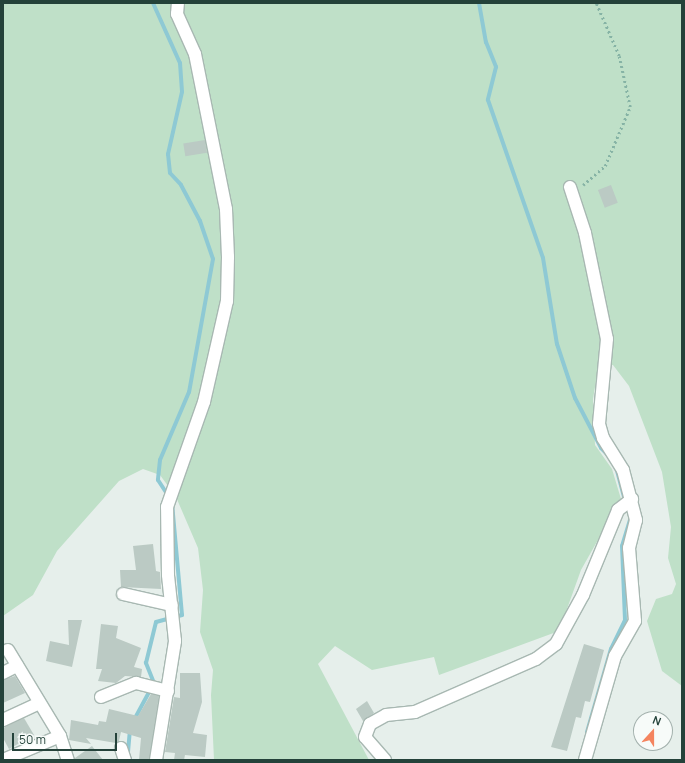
<!DOCTYPE html>
<style>
body{margin:0}
#map{position:relative;width:685px;height:763px;overflow:hidden;background:#e6efeb;font-family:Manrope,sans-serif}
div>[style]{position:absolute}
.green>*{inset:0;background:#bfe0c8}
.stream>*{height:4px;margin:-2px;padding:0 2px;transform-origin:2px;border-radius:2px;background:#8ec9d4}
.building>*{inset:0;background:#bbcac4;transform-origin:0 0}
.path>*{height:2.5px;margin-top:-1.25px;transform-origin:0;background:repeating-linear-gradient(90deg,#86b3a5 0 2px,transparent 0 5px)}
.roads{filter:drop-shadow(1px 0 #a8b8b2) drop-shadow(-1px 0 #a8b8b2) drop-shadow(0 1px #a8b8b2) drop-shadow(0 -1px #a8b8b2)}
.minor>*{height:12px;margin:-6px;padding:0 6px;transform-origin:6px;border-radius:6px;background:#fff}
span{translate:-50% -50%;white-space:nowrap;text-align:center;line-height:1.15;-webkit-text-stroke:4px #f7fbf9;paint-order:stroke}
.frame{position:absolute;inset:0;border:4px solid #24423a;pointer-events:none}
.north{position:absolute;left:633px;top:711px;width:40px;height:40px;box-sizing:border-box;background:#f7fbf9;border:1px solid #a3b1ad;border-radius:50%;rotate:21deg;font-size:11px;font-weight:700;line-height:16px;text-align:center;color:#24423a}
.north::after{content:'';display:block;margin:auto;width:14px;height:18px;background:#f4845f;clip-path:polygon(50% 0,100% 100%,50% 72%,0 100%)}
.scale{position:absolute;left:12px;top:733px;width:105px;height:18px;box-sizing:border-box;border:2px solid #24423a;border-top:0;padding-left:5px;font-size:12px;line-height:14px;white-space:nowrap;color:#24423a;-webkit-text-stroke:3px #f7fbf9;paint-order:stroke}
</style>
<div id="map">
<div class="green">
<i style="clip-path:polygon(3px 3px,682px 3px,682px 686px,662px 671px,647px 621px,656px 599px,672px 594px,676px 584px,668px 558px,671px 527px,662px 472px,629px 386px,613px 365px,599px 363px,593px 399px,595px 445px,612px 469px,621px 499px,581px 570px,559px 631px,439px 675px,434px 657px,372px 670px,335px 646px,318px 664px,369px 760px,214px 760px,211px 695px,213px 670px,200px 632px,203px 590px,198px 548px,176px 497px,160px 475px,143px 469px,119px 481px,57px 551px,33px 595px,3px 616px)"></i>
</div>
<div class="stream">
<i style="left:153px;top:3px;width:66px;rotate:65.8deg"></i>
<i style="left:180px;top:63px;width:29px;rotate:86deg"></i>
<i style="left:182px;top:92px;width:64px;rotate:102.7deg"></i>
<i style="left:168px;top:154px;width:19px;rotate:84deg"></i>
<i style="left:170px;top:173px;width:16px;rotate:47deg"></i>
<i style="left:181px;top:185px;width:41px;rotate:62.2deg"></i>
<i style="left:200px;top:221px;width:40px;rotate:71.1deg"></i>
<i style="left:213px;top:259px;width:135px;rotate:100.2deg"></i>
<i style="left:189px;top:392px;width:74px;rotate:113.1deg"></i>
<i style="left:160px;top:460px;width:20px;rotate:96deg"></i>
<i style="left:158px;top:480px;width:20px;rotate:57deg"></i>
<i style="left:479px;top:3px;width:40px;rotate:80deg"></i>
<i style="left:486px;top:42px;width:27px;rotate:68deg"></i>
<i style="left:496px;top:67px;width:34px;rotate:104deg"></i>
<i style="left:488px;top:100px;width:167px;rotate:70.8deg"></i>
<i style="left:543px;top:258px;width:87px;rotate:80.8deg"></i>
<i style="left:557px;top:344px;width:57px;rotate:71.6deg"></i>
<i style="left:575px;top:398px;width:56px;rotate:62.5deg"></i>
<i style="left:601px;top:448px;width:10px;rotate:45deg"></i>
<i style="left:616px;top:467px;width:35px;rotate:75deg"></i>
<i style="left:134px;top:720px;width:42px;rotate:-61.6deg"></i>
<i style="left:154px;top:683px;width:22px;rotate:-112deg"></i>
<i style="left:146px;top:663px;width:42px;rotate:-76.3deg"></i>
<i style="left:156px;top:622px;width:27px;rotate:-15deg"></i>
<i style="left:182px;top:615px;width:113px;rotate:-95.1deg"></i>
<i style="left:587px;top:732px;width:86px;rotate:-73.9deg"></i>
<i style="left:611px;top:649px;width:32px;rotate:-64deg"></i>
<i style="left:625px;top:620px;width:74px;rotate:-92.3deg"></i>
<i style="left:622px;top:546px;width:30px;rotate:-73deg"></i>
<i style="left:128px;top:752px;width:22px;rotate:-85deg"></i>
</div>
<div class="building">
<i style="left:205px;top:140px;width:13px;height:22px;rotate:81deg"></i>
<i style="left:611px;top:185px;width:19px;height:14px;rotate:69deg"></i>
<i style="clip-path:polygon(153px 544px,156px 571px,160px 572px,161px 589px,121px 587px,120px 570px,136px 570px,133px 546px)"></i>
<i style="clip-path:polygon(68px 620px,82px 620px,72px 667px,46px 661px,50px 641px,69px 645px)"></i>
<i style="clip-path:polygon(101px 624px,118px 626px,116px 638px,141px 648px,134px 667px,142px 669px,141px 677px,125px 676px,116px 683px,98px 681px,102px 669px,96px 669px)"></i>
<i style="clip-path:polygon(584px 644px,604px 650px,590px 702px,585px 701px,581px 718px,576px 717px,567px 751px,551px 747px)"></i>
<i style="clip-path:polygon(180px 673px,200px 673px,202px 702px,193px 733px,207px 735px,205px 757px,185px 755px,184px 760px,174px 760px,175px 753px,165px 752px,174px 697px,180px 698px)"></i>
<i style="clip-path:polygon(15px 676px,25px 693px,3px 703px,3px 680px)"></i>
<i style="clip-path:polygon(151px 694px,159px 696px,149px 760px,139px 760px,141px 738px,121px 732px,119px 741px,116px 743px,86px 738px,91px 744px,69px 740px,71px 720px,98px 725px,99px 721px,106px 722px,109px 709px,138px 716px)"></i>
<i style="clip-path:polygon(367px 701px,374px 713px,363px 721px,356px 709px)"></i>
<i style="clip-path:polygon(24px 718px,34px 735px,9px 749px,3px 738px,3px 728px)"></i>
<i style="clip-path:polygon(92px 746px,103px 760px,75px 760px,75px 758px)"></i>
</div>
<div class="path">
<i style="left:583px;top:185px;width:29px;rotate:-41deg"></i>
<i style="left:605px;top:166px;width:64px;rotate:-67deg"></i>
<i style="left:630px;top:107px;width:52px;rotate:-102.2deg"></i>
<i style="left:619px;top:56px;width:58px;rotate:-113.5deg"></i>
</div>
<div class="roads">
<div class="minor">
<i style="left:570px;top:187px;width:48px;rotate:71.9deg"></i>
<i style="left:585px;top:233px;width:108px;rotate:78.3deg"></i>
<i style="left:607px;top:339px;width:85px;rotate:95.4deg"></i>
<i style="left:599px;top:424px;width:15px;rotate:74deg"></i>
<i style="left:603px;top:438px;width:38px;rotate:58deg"></i>
<i style="left:623px;top:470px;width:52px;rotate:75.4deg"></i>
<i style="left:636px;top:520px;width:29px;rotate:104deg"></i>
<i style="left:629px;top:548px;width:73px;rotate:85.3deg"></i>
<i style="left:635px;top:621px;width:40px;rotate:119.7deg"></i>
<i style="left:615px;top:656px;width:108px;rotate:106.1deg"></i>
<i style="left:123px;top:594px;width:50px;rotate:12.7deg"></i>
<i style="left:8px;top:650px;width:100px;rotate:58.8deg"></i>
<i style="left:60px;top:736px;width:25px;rotate:72deg"></i>
<i style="left:3px;top:673px;width:16px;rotate:-27deg"></i>
<i style="left:101px;top:697px;width:38px;rotate:-22deg"></i>
<i style="left:136px;top:683px;width:33px;rotate:14deg"></i>
<i style="left:3px;top:720px;width:40px;rotate:-25deg"></i>
<i style="left:121px;top:748px;width:13px;rotate:72deg"></i>
<i style="left:3px;top:760px;width:62px;rotate:-22.8deg"></i>
<i style="left:156px;top:760px;width:121px;rotate:-80.9deg"></i>
<i style="left:175px;top:641px;width:66px;rotate:-96.1deg"></i>
<i style="left:168px;top:575px;width:68px;rotate:-90.8deg"></i>
<i style="left:167px;top:507px;width:111px;rotate:-70.6deg"></i>
<i style="left:204px;top:402px;width:104px;rotate:-77.2deg"></i>
<i style="left:227px;top:301px;width:44px;rotate:-88.7deg"></i>
<i style="left:228px;top:257px;width:48px;rotate:-92.4deg"></i>
<i style="left:226px;top:209px;width:158px;rotate:-101.3deg"></i>
<i style="left:195px;top:54px;width:44px;rotate:-114.2deg"></i>
<i style="left:177px;top:14px;width:11px;rotate:-85deg"></i>
<i style="left:385px;top:760px;width:30px;rotate:-131deg"></i>
<i style="left:365px;top:737px;width:14px;rotate:-69deg"></i>
<i style="left:370px;top:724px;width:18px;rotate:-29deg"></i>
<i style="left:386px;top:715px;width:29px;rotate:-6deg"></i>
<i style="left:415px;top:712px;width:132px;rotate:-23.7deg"></i>
<i style="left:536px;top:659px;width:25px;rotate:-37deg"></i>
<i style="left:556px;top:644px;width:56px;rotate:-61.1deg"></i>
<i style="left:583px;top:595px;width:92px;rotate:-67.6deg"></i>
<i style="left:618px;top:510px;width:18px;rotate:-38deg"></i>
</div>
</div>
<div class="frame"></div>
<div class="north">N</div>
<div class="scale">50 m</div>
</div>
